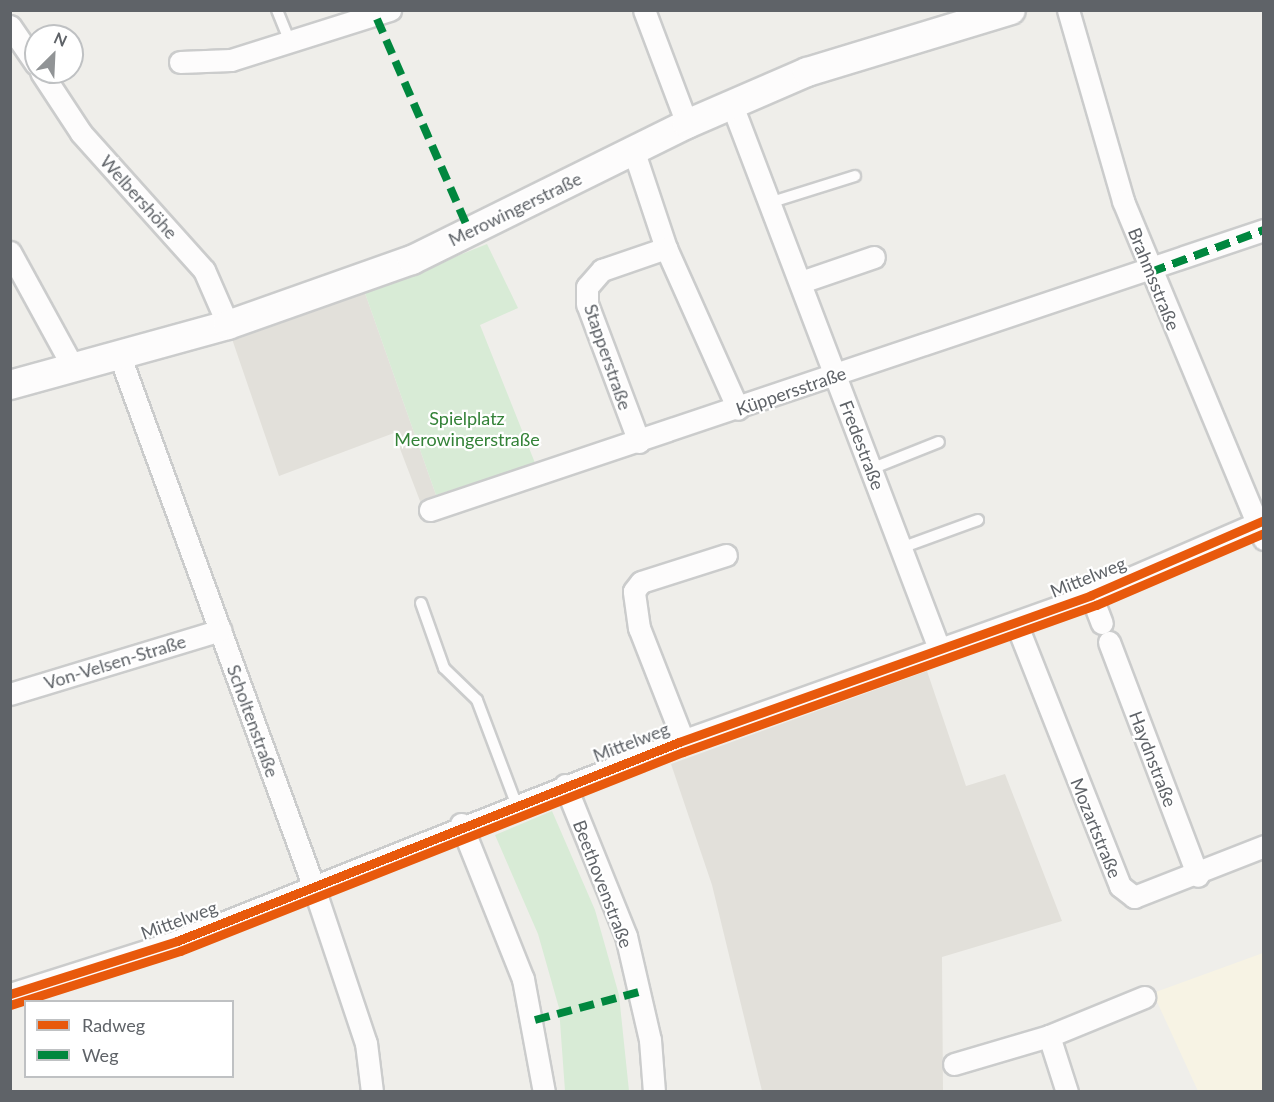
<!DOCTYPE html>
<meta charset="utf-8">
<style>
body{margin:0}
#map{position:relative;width:1274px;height:1102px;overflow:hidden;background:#efeeea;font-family:Lato,sans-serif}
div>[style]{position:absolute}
.commercial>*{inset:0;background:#f7f3e4}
.education>*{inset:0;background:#e2e0da}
.green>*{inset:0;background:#d8ebd6}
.roads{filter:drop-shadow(2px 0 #cbcccc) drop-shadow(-2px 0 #cbcccc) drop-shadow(0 2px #cbcccc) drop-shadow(0 -2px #cbcccc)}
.lane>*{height:10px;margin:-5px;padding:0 5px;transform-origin:5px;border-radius:5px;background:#fdfcfc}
.street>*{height:21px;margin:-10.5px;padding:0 10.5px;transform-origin:10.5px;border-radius:10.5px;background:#fdfcfc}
.secondary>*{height:28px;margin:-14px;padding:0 14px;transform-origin:14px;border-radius:14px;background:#fdfcfc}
.quiet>*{height:8px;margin-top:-4px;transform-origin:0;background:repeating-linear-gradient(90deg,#00873e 0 15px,transparent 0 23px)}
.cycleway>*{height:9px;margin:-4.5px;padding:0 4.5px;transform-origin:4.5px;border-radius:4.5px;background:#e8590c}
span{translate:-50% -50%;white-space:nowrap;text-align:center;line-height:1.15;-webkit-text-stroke:4.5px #fff;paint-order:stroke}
.street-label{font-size:18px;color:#5f6368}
.park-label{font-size:18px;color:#348238}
.frame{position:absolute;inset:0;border:12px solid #5f6368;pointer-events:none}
.legend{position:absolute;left:24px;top:1000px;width:210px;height:78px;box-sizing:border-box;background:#fff;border:2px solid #bfc1c3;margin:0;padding:8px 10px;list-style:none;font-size:18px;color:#5f6368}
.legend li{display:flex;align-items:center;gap:12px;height:30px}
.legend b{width:30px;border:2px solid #bfc1c3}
.north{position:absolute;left:24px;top:24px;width:60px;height:60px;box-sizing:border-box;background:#fff;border:2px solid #bfc1c3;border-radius:50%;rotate:24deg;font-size:16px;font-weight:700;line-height:24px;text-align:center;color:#5f6368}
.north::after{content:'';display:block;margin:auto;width:21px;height:27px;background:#919496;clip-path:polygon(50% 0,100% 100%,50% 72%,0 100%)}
</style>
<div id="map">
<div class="commercial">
<i style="clip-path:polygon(1263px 953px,1263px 1091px,1198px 1091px,1153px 993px)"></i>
</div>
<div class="education">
<i style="clip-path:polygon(365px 293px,436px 495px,420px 501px,394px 433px,279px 476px,231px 336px)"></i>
<i style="clip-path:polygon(927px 671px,966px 786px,1005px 774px,1062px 921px,942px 957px,943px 1091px,762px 1091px,712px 885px,671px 764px)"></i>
</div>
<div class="green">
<i style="clip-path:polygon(487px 244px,518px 308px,480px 325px,535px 463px,436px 495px,365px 293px)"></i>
<i style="clip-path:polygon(552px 811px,595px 910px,619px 995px,629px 1091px,565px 1091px,559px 1008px,538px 934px,495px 835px)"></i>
</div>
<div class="roads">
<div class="lane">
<i style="left:277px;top:10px;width:35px;rotate:68deg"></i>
<i style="left:772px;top:202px;width:87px;rotate:-17.4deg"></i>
<i style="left:871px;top:469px;width:73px;rotate:-21.7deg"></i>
<i style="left:901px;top:548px;width:82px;rotate:-20deg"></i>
<i style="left:421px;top:603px;width:69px;rotate:70.5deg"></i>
<i style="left:444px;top:668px;width:46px;rotate:44.1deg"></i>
<i style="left:477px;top:700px;width:110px;rotate:69.3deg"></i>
</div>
<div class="street">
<i style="left:644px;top:10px;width:122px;rotate:69.3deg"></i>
<i style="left:1068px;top:10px;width:199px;rotate:73.9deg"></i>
<i style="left:1123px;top:201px;width:366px;rotate:67.4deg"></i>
<i style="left:10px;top:26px;width:46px;rotate:55.6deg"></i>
<i style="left:180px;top:62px;width:51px;rotate:-2.2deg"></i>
<i style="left:231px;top:60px;width:167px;rotate:-17.5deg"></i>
<i style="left:41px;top:72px;width:73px;rotate:56.7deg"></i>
<i style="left:81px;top:133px;width:184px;rotate:48.1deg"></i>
<i style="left:204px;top:270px;width:60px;rotate:66.4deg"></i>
<i style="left:732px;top:105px;width:584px;rotate:69.15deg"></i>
<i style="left:634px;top:152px;width:101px;rotate:71.6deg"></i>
<i style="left:666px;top:248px;width:176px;rotate:65.9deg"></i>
<i style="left:10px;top:252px;width:131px;rotate:61.3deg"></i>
<i style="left:801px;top:282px;width:77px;rotate:-18.9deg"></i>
<i style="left:119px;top:354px;width:565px;rotate:69.93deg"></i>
<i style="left:313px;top:885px;width:167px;rotate:71.5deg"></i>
<i style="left:366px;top:1043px;width:49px;rotate:83deg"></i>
<i style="left:639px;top:442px;width:147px;rotate:-110.6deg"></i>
<i style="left:587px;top:304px;width:17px;rotate:-90deg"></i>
<i style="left:587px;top:287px;width:23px;rotate:-49deg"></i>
<i style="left:602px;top:270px;width:68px;rotate:-19deg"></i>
<i style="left:430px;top:510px;width:880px;rotate:-18.56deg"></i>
<i style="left:1091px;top:595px;width:30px;rotate:69deg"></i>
<i style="left:1016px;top:623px;width:283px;rotate:68.4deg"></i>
<i style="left:1120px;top:886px;width:18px;rotate:38deg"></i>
<i style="left:1134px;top:897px;width:140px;rotate:-21.4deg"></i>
<i style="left:1109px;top:642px;width:250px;rotate:69.2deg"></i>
<i style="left:10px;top:694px;width:220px;rotate:-16.9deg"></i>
<i style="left:683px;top:740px;width:120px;rotate:-111.4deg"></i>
<i style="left:639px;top:628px;width:37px;rotate:-98deg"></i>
<i style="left:634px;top:591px;width:11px;rotate:-52deg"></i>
<i style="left:641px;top:582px;width:89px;rotate:-17.6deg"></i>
<i style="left:565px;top:785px;width:163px;rotate:68deg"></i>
<i style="left:626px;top:936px;width:107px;rotate:77deg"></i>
<i style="left:650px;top:1040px;width:52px;rotate:85.6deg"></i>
<i style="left:461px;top:824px;width:167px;rotate:68.2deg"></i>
<i style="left:523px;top:979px;width:115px;rotate:79.5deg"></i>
<i style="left:10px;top:994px;width:175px;rotate:-17.6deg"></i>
<i style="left:177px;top:941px;width:540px;rotate:-21.62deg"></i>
<i style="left:679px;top:742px;width:437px;rotate:-19.6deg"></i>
<i style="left:1091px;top:595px;width:189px;rotate:-23.4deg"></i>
<i style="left:1049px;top:1036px;width:59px;rotate:72.2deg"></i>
<i style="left:954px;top:1064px;width:99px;rotate:-16.4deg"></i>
<i style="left:1049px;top:1036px;width:103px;rotate:-22.3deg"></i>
</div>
<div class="secondary">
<i style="left:10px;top:385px;width:226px;rotate:-15.4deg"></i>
<i style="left:228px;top:325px;width:195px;rotate:-19.5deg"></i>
<i style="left:412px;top:260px;width:307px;rotate:-26.3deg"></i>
<i style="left:687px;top:124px;width:131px;rotate:-23.4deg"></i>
<i style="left:807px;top:72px;width:213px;rotate:-16.9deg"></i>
</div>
</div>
<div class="quiet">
<i style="left:377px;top:19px;width:231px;rotate:66.5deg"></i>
<i style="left:1151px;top:272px;width:121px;rotate:-20.4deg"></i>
<i style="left:535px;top:1020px;width:108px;rotate:-15.1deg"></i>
</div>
<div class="cycleway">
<i style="left:10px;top:994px;width:175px;rotate:-17.6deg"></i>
<i style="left:177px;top:941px;width:540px;rotate:-21.62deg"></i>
<i style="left:679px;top:742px;width:437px;rotate:-19.6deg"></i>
<i style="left:1091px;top:595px;width:189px;rotate:-23.4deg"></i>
<i style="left:10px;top:1005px;width:178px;rotate:-17.6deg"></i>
<i style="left:180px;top:951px;width:541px;rotate:-21.59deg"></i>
<i style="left:683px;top:752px;width:438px;rotate:-19.6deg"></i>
<i style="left:1096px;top:605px;width:183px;rotate:-23.2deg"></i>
</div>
<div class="street-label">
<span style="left:139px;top:197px;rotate:48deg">Welbershöhe</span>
<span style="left:515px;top:209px;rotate:-26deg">Merowingerstraße</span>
<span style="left:1154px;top:279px;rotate:68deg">Brahmsstraße</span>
<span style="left:608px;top:357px;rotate:71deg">Stapperstraße</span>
<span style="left:791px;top:391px;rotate:-19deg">Küppersstraße</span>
<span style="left:862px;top:445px;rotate:69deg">Fredestraße</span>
<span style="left:1088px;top:577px;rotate:-22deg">Mittelweg</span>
<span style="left:115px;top:662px;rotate:-17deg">Von-Velsen-Straße</span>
<span style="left:253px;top:721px;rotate:70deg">Scholtenstraße</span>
<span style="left:631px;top:742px;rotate:-21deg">Mittelweg</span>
<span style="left:1153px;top:759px;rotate:69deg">Haydnstraße</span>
<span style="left:1096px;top:828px;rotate:68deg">Mozartstraße</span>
<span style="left:603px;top:884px;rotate:69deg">Beethovenstraße</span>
<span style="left:179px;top:920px;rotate:-20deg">Mittelweg</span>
</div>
<div class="park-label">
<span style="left:467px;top:429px">Spielplatz<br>Merowingerstraße</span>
</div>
<div class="frame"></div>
<ul class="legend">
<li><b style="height:8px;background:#e8590c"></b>Radweg</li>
<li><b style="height:8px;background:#00873e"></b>Weg</li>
</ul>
<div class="north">N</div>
</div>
